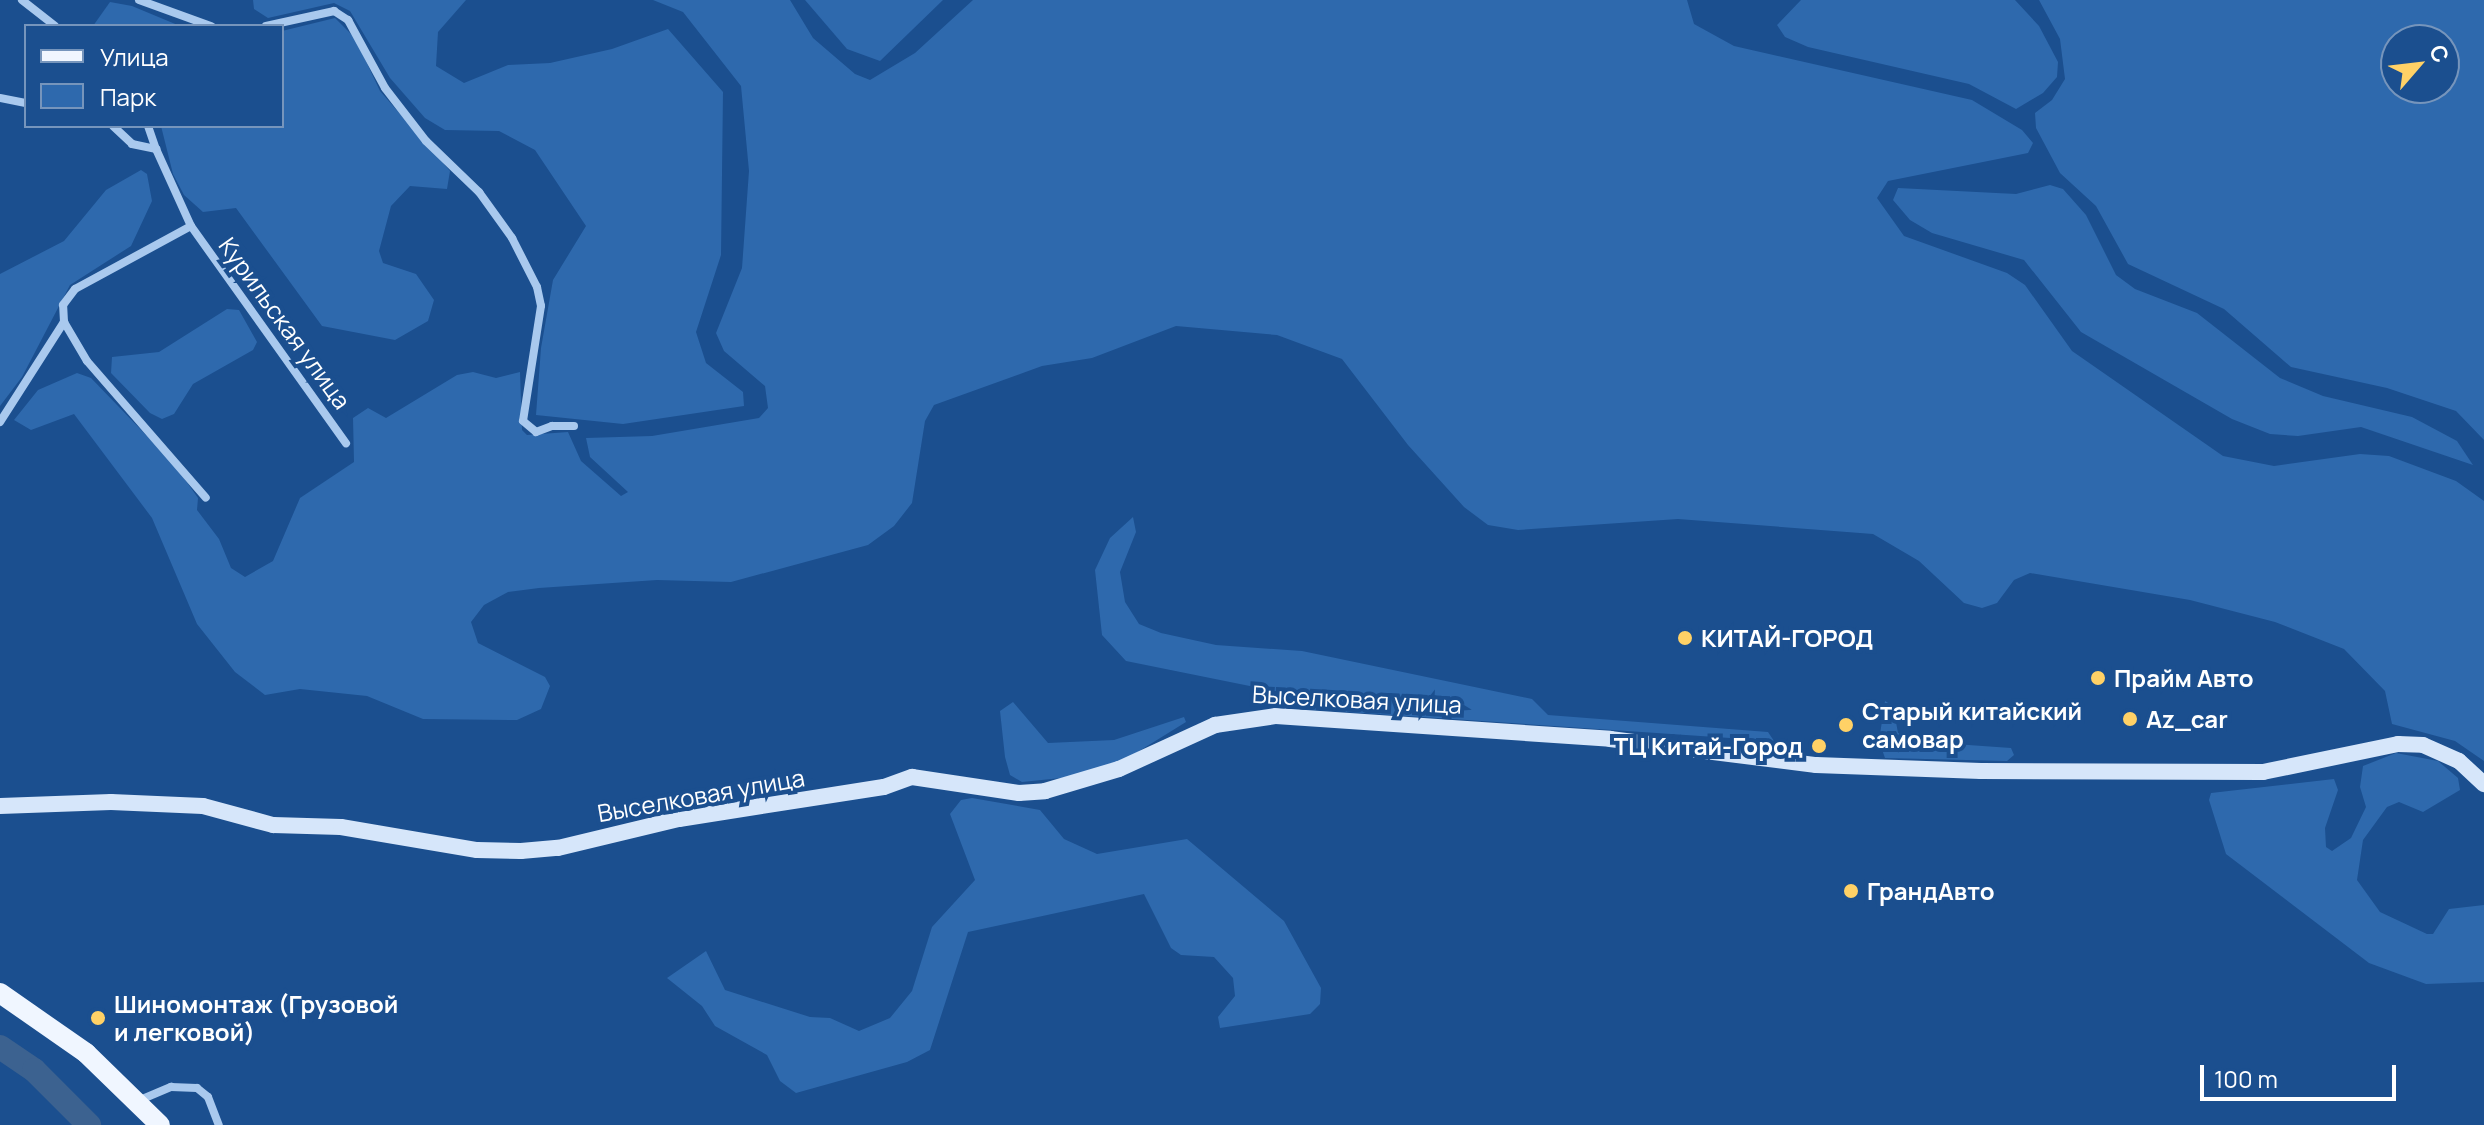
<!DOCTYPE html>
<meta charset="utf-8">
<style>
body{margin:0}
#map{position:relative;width:2484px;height:1125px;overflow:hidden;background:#1b4f8f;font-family:Manrope,sans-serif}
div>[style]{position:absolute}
.green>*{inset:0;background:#2e69ad}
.river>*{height:24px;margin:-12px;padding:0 12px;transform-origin:12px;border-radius:12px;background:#3c6290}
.street>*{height:8px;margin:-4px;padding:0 4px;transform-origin:4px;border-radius:4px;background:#a9c9ee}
.secondary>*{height:16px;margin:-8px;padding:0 8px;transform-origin:8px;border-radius:8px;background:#d6e6fa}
.primary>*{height:20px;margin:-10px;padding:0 10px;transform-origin:10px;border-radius:10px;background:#f0f6ff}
.dots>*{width:22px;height:22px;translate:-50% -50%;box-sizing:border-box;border:4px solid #1b4f8f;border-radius:50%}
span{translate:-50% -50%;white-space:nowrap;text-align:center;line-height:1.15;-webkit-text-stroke:8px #1b4f8f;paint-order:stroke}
.street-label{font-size:24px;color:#fff}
.poi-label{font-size:24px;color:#fff;font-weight:700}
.left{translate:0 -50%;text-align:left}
.right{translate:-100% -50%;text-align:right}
.legend{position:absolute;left:24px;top:24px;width:260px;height:104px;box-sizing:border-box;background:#1b4f8f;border:2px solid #7695bc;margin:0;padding:10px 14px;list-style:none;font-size:24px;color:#fff}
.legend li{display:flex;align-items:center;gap:16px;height:40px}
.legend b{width:40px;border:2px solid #7695bc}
.north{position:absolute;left:2380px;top:24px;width:80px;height:80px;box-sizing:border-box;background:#1b4f8f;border:2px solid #7695bc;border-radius:50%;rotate:62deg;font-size:22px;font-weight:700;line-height:32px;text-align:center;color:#fff}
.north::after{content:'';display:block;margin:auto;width:28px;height:36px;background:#ffd166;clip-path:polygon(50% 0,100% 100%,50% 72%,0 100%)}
.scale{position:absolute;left:2200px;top:1065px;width:196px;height:36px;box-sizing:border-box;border:4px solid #fff;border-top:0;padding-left:10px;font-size:24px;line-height:28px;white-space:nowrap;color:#fff;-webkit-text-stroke:6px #1b4f8f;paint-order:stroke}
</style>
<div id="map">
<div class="green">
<i style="clip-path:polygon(253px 0,466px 0,438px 32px,436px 66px,464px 83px,508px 65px,550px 63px,612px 49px,668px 29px,723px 92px,721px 255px,696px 332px,706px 363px,743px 392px,744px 406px,623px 424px,536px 415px,541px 348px,553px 280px,586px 226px,535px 150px,499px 131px,445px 130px,425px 118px,390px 78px,350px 11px,334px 3px,268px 18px,254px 9px)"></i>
<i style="clip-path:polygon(653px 0,790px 0,813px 38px,855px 74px,870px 80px,915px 53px,973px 0,1687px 0,1694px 24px,1734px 46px,1972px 100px,2022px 130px,2033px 143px,2028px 153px,1888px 181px,1877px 198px,1904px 236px,2007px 273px,2025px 285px,2072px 351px,2223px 456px,2274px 466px,2360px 454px,2389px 456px,2456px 481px,2484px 501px,2484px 761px,2455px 741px,2392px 724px,2385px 691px,2344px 649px,2275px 622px,2190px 600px,2030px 573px,2014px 580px,1997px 603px,1982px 608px,1964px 603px,1919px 561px,1873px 534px,1678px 519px,1518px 530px,1488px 525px,1464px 507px,1408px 445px,1342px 359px,1277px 335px,1176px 326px,1092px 358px,1042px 366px,934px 405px,925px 421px,912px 503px,894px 526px,868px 545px,731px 582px,657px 580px,539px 588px,508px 592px,484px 605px,471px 622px,478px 643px,545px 677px,550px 686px,541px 709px,517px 720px,423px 719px,367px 696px,300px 689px,265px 695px,235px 672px,197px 624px,152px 518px,74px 414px,31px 430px,14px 420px,38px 390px,77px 373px,91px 378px,174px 464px,198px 498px,197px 510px,219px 539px,231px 568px,245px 577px,273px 561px,300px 498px,354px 462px,353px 418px,368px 408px,386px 418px,457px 375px,473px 372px,496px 378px,520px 372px,522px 430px,527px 435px,568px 432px,581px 461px,621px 496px,628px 492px,590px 457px,586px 438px,652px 436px,759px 418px,768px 408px,765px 386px,724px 351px,716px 333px,742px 268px,749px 171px,741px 86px,683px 12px)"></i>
<i style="clip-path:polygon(805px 0,943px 0,880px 61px,847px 49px)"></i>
<i style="clip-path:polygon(1801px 0,2015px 0,2039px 26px,2058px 62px,2057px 77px,2043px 93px,2016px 109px,1969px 84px,1808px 47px,1785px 37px,1777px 25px)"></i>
<i style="clip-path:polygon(evenodd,2039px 0,2484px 0,2484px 440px,2456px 411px,2387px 388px,2291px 367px,2224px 309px,2128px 264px,2096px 206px,2060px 173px,2036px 128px,2035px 113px,2052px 100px,2065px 79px,2060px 39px,2039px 0,2396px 40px,2444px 40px,2444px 88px,2396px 88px,2396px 40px)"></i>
<i style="clip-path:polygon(110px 2px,132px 6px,180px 26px,93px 26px)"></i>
<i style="clip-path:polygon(335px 18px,355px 38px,380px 91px,450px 171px,447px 189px,410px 186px,391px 206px,379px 251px,383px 263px,416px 274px,434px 300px,428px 321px,395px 340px,322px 326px,236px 208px,203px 212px,184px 195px,173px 174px,161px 126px,282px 126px,282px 31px)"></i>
<i style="clip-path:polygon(141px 170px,147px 174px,152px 201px,131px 246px,70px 285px,22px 377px,0 406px,0 274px,64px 241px,106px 190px)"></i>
<i style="clip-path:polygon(2050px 185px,2063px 189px,2086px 215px,2116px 275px,2135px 289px,2197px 313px,2280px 378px,2323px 396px,2412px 417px,2457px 441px,2473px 465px,2361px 427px,2298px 436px,2270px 434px,2232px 419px,2081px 332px,2024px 260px,1932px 233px,1910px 220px,1893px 200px,1898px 188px,2016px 194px)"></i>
<i style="clip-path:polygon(227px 309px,239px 310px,257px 342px,253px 350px,193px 384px,174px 414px,162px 419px,150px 413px,111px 373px,112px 357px,159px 352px)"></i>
<i style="clip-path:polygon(1133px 517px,1136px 532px,1120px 572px,1125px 602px,1139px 624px,1161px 633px,1216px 645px,1302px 651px,1532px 699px,1548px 715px,1768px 732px,1774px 741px,1305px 709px,1280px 692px,1126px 661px,1102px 635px,1095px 570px,1110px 538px)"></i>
<i style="clip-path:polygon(1885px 701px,1893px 706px,1898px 733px,1940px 743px,2011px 748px,2014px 755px,2007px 761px,1885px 758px,1879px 741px)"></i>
<i style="clip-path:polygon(1013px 702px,1048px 743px,1114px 740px,1184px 717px,1186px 722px,1123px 761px,1071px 777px,1022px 782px,1010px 775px,1005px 757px,1000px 711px)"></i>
<i style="clip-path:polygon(2396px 753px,2438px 761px,2458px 778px,2460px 790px,2423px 812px,2399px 802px,2387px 807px,2363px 840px,2357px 880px,2380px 912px,2427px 934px,2433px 934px,2449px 909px,2484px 905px,2484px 982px,2426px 984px,2369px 963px,2226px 854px,2209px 800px,2211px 793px,2334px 779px,2338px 790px,2325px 828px,2326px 847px,2332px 851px,2351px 838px,2366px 807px,2360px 787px,2363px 766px)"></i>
<i style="clip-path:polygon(972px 798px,1040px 810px,1064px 839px,1097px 854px,1187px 839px,1284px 921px,1321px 988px,1320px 1004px,1310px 1014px,1220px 1028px,1218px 1017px,1235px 996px,1233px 978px,1214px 957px,1181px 955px,1171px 948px,1144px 894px,968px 932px,930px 1050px,907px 1062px,796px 1093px,780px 1081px,767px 1055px,715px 1026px,702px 1006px,667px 978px,706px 951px,725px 990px,810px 1017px,830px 1018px,859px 1031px,890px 1018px,912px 991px,932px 927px,975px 880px,950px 814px,961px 800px)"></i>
</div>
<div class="river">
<i style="left:0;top:1047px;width:41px;rotate:34.1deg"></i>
<i style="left:34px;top:1070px;width:78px;rotate:45deg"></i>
</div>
<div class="street">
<i style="left:22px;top:0;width:42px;rotate:38.2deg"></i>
<i style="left:139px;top:0;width:77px;rotate:19.9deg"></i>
<i style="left:266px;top:26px;width:70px;rotate:-12.4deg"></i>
<i style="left:334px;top:11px;width:17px;rotate:33deg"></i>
<i style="left:348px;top:20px;width:77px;rotate:61.4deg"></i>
<i style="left:385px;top:88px;width:67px;rotate:52.3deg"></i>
<i style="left:426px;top:141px;width:74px;rotate:43.9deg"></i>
<i style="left:479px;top:192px;width:57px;rotate:54.3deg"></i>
<i style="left:512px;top:238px;width:55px;rotate:63deg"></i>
<i style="left:537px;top:287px;width:19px;rotate:78deg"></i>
<i style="left:541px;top:306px;width:116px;rotate:98.9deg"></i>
<i style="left:523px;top:421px;width:17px;rotate:40deg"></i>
<i style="left:536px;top:432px;width:17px;rotate:-21deg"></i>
<i style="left:552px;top:426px;width:22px"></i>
<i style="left:0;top:98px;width:26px;rotate:11deg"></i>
<i style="left:113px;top:126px;width:26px;rotate:43deg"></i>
<i style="left:132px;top:144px;width:25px;rotate:12deg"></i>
<i style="left:156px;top:149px;width:85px;rotate:65.6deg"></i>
<i style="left:191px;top:226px;width:267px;rotate:54.5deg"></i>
<i style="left:148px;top:126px;width:24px;rotate:71deg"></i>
<i style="left:64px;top:322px;width:45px;rotate:59.5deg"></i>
<i style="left:87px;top:361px;width:181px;rotate:49deg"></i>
<i style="left:0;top:422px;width:119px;rotate:-57.4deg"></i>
<i style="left:64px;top:322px;width:17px;rotate:-93deg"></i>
<i style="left:63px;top:305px;width:20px;rotate:-53deg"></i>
<i style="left:75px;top:289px;width:132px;rotate:-28.5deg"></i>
<i style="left:140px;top:1100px;width:34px;rotate:-23deg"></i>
<i style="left:171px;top:1087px;width:26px;rotate:2deg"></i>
<i style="left:197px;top:1088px;width:14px;rotate:39deg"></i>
<i style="left:208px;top:1097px;width:30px;rotate:69deg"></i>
</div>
<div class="secondary">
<i style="left:0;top:806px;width:111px;rotate:-2.1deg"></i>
<i style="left:111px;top:802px;width:92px;rotate:2.5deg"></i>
<i style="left:203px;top:806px;width:73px;rotate:15.2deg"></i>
<i style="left:273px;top:825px;width:68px;rotate:1.7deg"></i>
<i style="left:341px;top:827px;width:138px;rotate:9.6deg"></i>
<i style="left:477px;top:850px;width:44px;rotate:1.3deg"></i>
<i style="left:521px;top:851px;width:37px;rotate:-5deg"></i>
<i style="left:558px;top:848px;width:124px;rotate:-13.5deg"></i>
<i style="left:679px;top:819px;width:207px;rotate:-8.9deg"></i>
<i style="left:884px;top:787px;width:30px;rotate:-20deg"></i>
<i style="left:912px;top:777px;width:108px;rotate:8.5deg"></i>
<i style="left:1019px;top:793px;width:26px;rotate:-4deg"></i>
<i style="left:1045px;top:791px;width:77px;rotate:-16.6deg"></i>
<i style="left:1119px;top:769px;width:106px;rotate:-24.6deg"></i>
<i style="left:1215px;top:725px;width:62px;rotate:-8.4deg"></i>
<i style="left:1276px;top:716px;width:335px;rotate:3.9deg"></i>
<i style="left:1610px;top:739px;width:208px;rotate:7.2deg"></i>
<i style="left:1816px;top:765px;width:165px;rotate:2.1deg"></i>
<i style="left:1981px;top:771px;width:282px;rotate:0.2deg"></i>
<i style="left:2263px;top:772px;width:138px;rotate:-11.7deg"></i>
<i style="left:2398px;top:744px;width:25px;rotate:2deg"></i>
<i style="left:2423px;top:745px;width:39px;rotate:24deg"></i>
<i style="left:2459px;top:761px;width:34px;rotate:43deg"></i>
</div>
<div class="primary">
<i style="left:0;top:993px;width:105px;rotate:34.9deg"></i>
<i style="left:86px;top:1053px;width:103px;rotate:44.2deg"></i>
</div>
<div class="dots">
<i style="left:1685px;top:638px;background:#ffd166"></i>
<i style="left:2098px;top:678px;background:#ffd166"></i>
<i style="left:2130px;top:719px;background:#ffd166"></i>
<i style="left:1846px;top:725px;background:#ffd166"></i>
<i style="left:1819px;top:746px;background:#ffd166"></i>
<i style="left:1851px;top:891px;background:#ffd166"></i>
<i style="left:98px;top:1018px;background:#ffd166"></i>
</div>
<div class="street-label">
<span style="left:285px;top:323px;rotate:54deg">Курильская улица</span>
<span style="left:1357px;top:699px;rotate:3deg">Выселковая улица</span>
<span style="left:701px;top:795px;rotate:-10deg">Выселковая улица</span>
</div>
<div class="poi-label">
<span class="left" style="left:1701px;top:638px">КИТАЙ-ГОРОД</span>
<span class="left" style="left:2114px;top:678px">Прайм Авто</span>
<span class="left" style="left:1862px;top:725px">Старый китайский<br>самовар</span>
<span class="left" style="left:2146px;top:719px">Az_car</span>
<span class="right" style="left:1803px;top:746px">ТЦ Китай-Город</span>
<span class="left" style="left:1867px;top:891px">ГрандАвто</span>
<span class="left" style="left:114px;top:1018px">Шиномонтаж (Грузовой<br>и легковой)</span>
</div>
<ul class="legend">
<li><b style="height:10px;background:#f0f6ff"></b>Улица</li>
<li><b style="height:22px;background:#2e69ad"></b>Парк</li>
</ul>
<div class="north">С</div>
<div class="scale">100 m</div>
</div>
